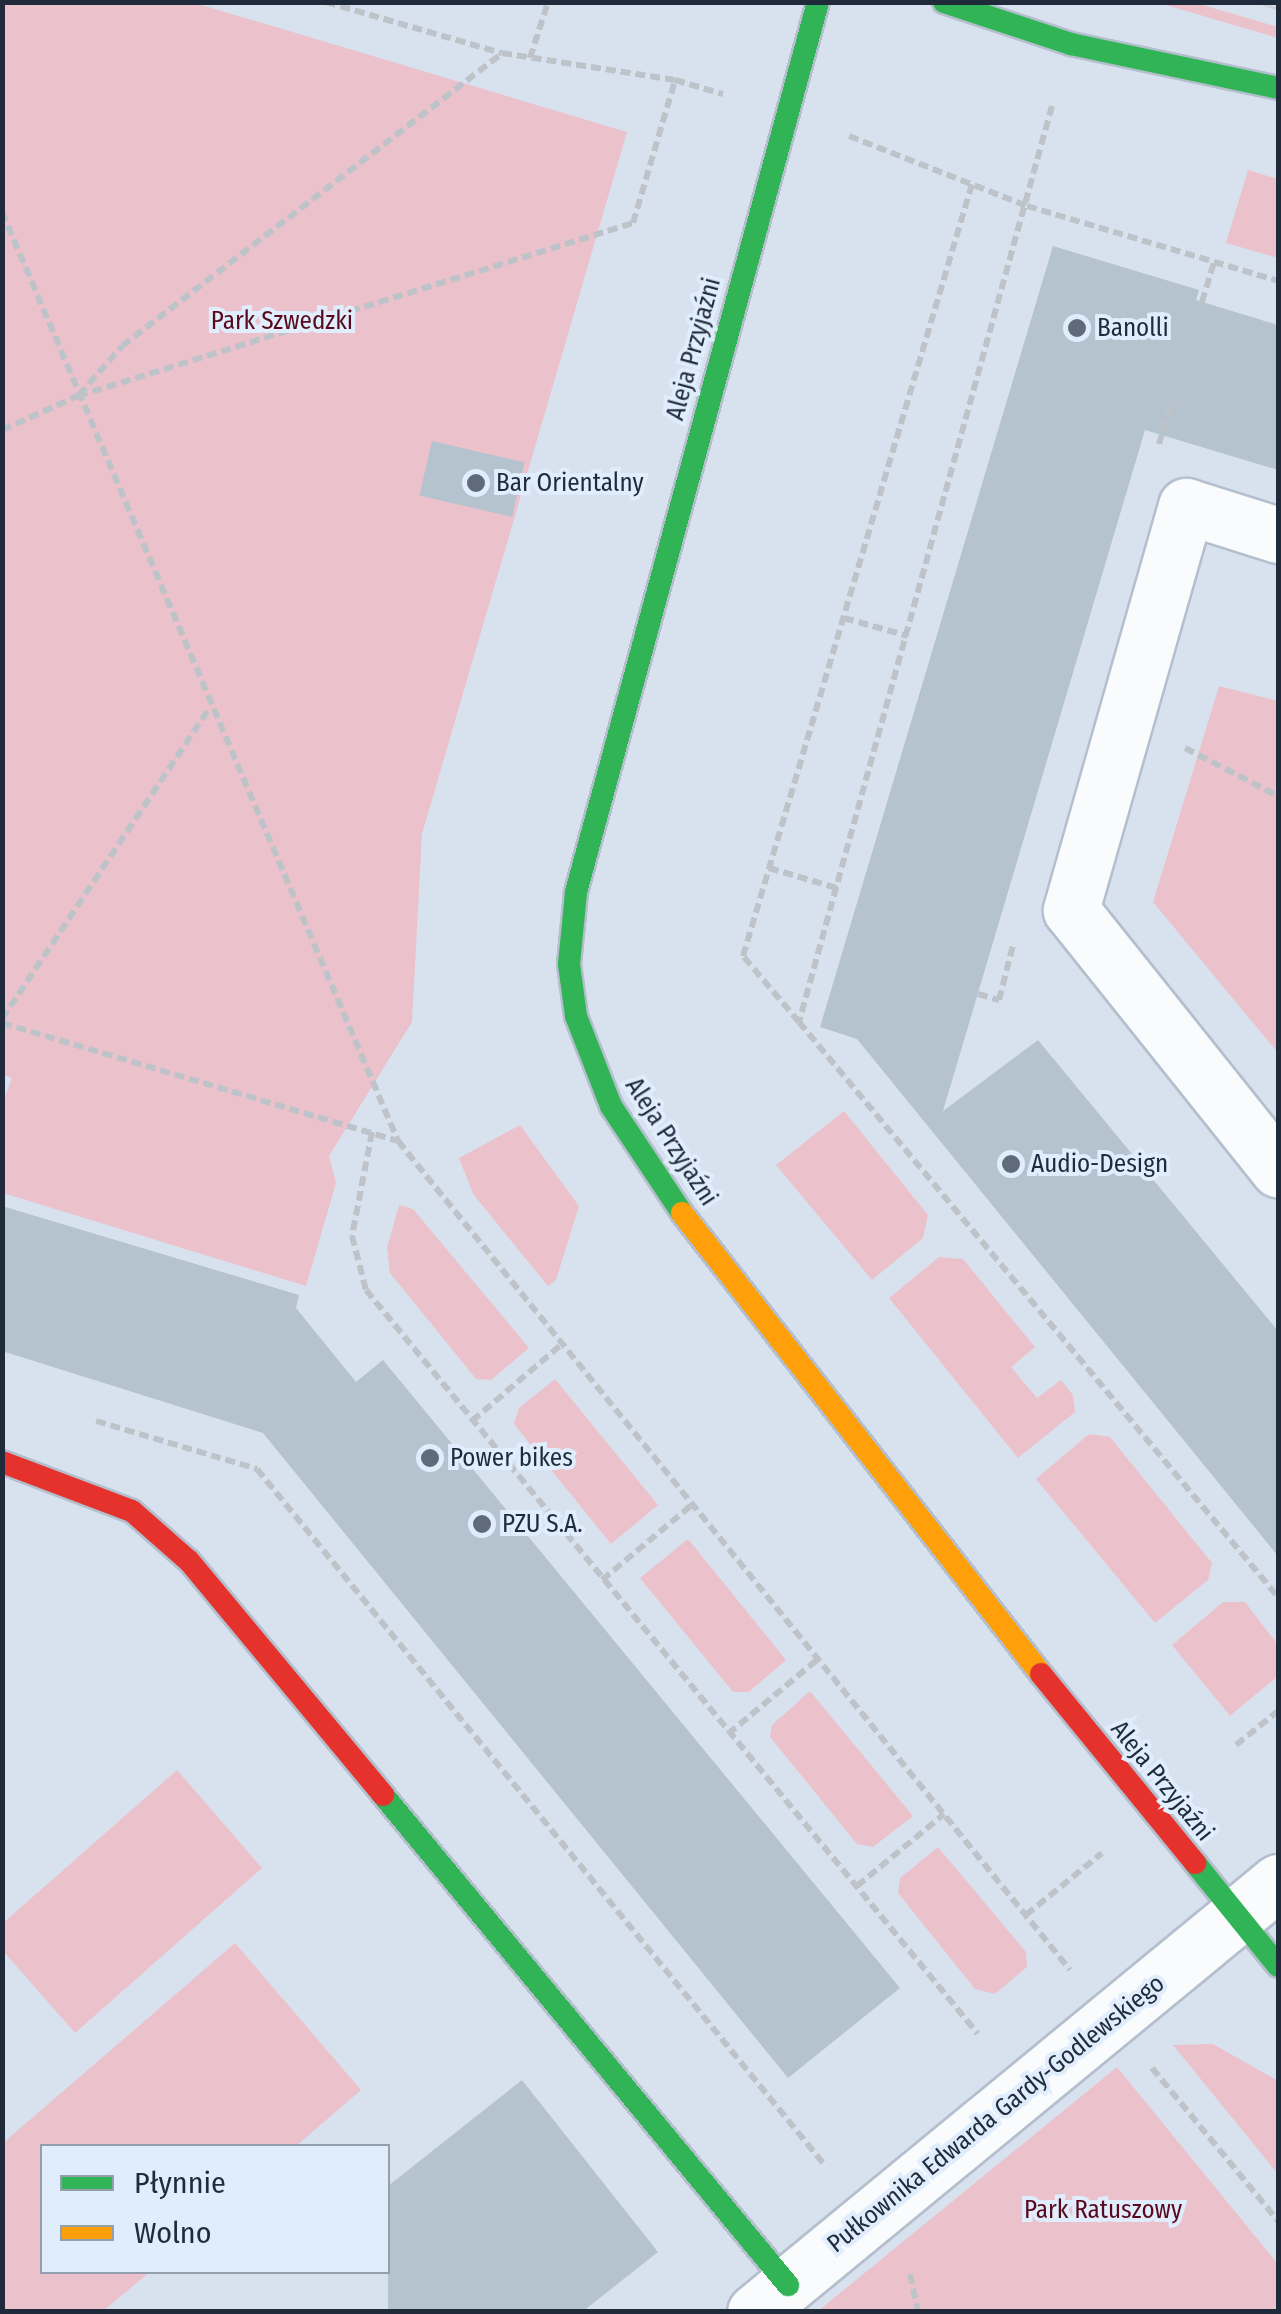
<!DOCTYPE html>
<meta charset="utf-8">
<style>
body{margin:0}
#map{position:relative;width:1281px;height:2314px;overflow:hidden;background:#d8e2ef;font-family:"Fira Sans Condensed",sans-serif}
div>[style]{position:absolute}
.green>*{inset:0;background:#ebc2cb}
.building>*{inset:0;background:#b5c3ce;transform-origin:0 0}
.path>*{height:6px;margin-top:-3px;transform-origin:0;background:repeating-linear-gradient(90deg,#bec3c9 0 10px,transparent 0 15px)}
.roads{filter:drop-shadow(2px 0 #b4bfcd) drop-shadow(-2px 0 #b4bfcd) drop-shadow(0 2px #b4bfcd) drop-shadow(0 -2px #b4bfcd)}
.street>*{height:55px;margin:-27.5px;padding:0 27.5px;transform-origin:27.5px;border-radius:27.5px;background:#f9fbfd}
.fast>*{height:22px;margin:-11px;padding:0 11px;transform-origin:11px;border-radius:11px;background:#30b455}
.slow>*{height:22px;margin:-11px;padding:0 11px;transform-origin:11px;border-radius:11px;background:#ff9f0a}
.jam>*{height:22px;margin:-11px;padding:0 11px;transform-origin:11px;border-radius:11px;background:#e5322d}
.tram>*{height:2.5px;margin:-1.25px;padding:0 1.25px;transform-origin:1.25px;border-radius:1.25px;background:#ced1d6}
.dots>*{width:28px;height:28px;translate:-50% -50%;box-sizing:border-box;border:5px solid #e0edfd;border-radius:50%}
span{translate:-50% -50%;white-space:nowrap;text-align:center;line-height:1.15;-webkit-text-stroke:8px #e0edfd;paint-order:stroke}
.park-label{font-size:25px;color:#580a1c}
.poi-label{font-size:25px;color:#1f2b3a}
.left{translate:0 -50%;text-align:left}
.street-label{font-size:25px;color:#1f2b3a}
.frame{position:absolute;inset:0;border:5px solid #1f2b3a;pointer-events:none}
.legend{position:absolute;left:40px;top:2144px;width:350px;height:130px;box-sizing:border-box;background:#e0edfd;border:2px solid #939faf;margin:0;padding:12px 18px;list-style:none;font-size:30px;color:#1f2b3a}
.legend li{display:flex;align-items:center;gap:20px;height:50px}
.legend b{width:50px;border:2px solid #939faf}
</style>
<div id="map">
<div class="green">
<i style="clip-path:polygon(2px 3px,195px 3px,627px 132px,422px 834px,412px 1022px,329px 1156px,336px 1183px,306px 1286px,3px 1193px,3px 1101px,12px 1078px,2px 1074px)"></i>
<i style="clip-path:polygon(1159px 3px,1196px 3px,1278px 27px,1278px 38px)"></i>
<i style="clip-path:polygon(1248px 170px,1278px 179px,1278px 258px,1226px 243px)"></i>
<i style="clip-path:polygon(1219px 686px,1278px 701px,1278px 1053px,1153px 902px)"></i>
<i style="clip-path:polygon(844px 1111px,928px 1215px,923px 1238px,872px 1280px,776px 1165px)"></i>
<i style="clip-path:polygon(520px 1125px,579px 1206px,556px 1280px,548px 1286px,473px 1194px,459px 1158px)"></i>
<i style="clip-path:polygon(399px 1205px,413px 1209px,529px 1348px,491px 1380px,476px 1379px,390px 1273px,387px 1248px)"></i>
<i style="clip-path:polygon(939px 1257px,963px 1259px,1035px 1347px,1011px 1367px,1037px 1398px,1061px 1380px,1073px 1395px,1075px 1412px,1018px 1458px,889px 1298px)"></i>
<i style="clip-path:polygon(555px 1379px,658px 1505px,611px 1544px,514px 1424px,519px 1408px)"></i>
<i style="clip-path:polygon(1089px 1434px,1110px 1437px,1212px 1563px,1208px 1580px,1155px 1623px,1036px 1479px)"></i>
<i style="clip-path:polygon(688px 1539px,786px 1660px,749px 1692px,733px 1692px,640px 1578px)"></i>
<i style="clip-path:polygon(1223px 1602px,1245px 1602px,1278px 1645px,1278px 1676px,1230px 1716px,1172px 1645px)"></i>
<i style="clip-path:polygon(810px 1691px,913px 1816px,873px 1847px,857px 1844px,770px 1737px,772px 1725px)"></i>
<i style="clip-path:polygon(177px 1770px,262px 1868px,75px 2033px,3px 1951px,3px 1923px)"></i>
<i style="clip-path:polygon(938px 1847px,1026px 1952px,1027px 1967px,995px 1994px,975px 1989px,898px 1893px,900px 1878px)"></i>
<i style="clip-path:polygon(235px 1943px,361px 2090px,296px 2146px,42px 2146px,42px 2272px,150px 2272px,103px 2311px,3px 2311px,3px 2143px)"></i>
<i style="clip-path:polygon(1213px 2044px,1278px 2081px,1278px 2174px,1173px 2045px)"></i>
<i style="clip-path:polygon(1117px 2067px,1278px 2264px,1278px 2311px,818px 2311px)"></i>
</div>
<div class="building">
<i style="clip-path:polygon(1053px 246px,1199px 290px,1196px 300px,1278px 325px,1278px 470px,1145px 430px,943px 1111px,1038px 1040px,1278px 1331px,1278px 1556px,857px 1039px,820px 1027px)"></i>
<i style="left:432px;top:441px;width:95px;height:56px;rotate:13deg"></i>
<i style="clip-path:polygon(2px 1206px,299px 1295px,296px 1308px,356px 1382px,383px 1360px,900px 1988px,788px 2078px,263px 1433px,2px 1351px)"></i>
<i style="clip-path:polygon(522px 2080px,658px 2252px,582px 2312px,388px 2312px,388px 2186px)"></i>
</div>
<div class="path">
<i style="left:326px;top:2px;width:183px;rotate:16.2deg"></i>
<i style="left:502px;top:53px;width:175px;rotate:8.9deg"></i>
<i style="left:675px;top:80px;width:50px;rotate:16.3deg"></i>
<i style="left:530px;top:58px;width:59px;rotate:-72.2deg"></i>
<i style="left:1052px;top:106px;width:950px;rotate:105.44deg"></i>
<i style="left:799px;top:1022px;width:748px;rotate:50.2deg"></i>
<i style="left:849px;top:136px;width:191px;rotate:21.5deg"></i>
<i style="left:1027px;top:206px;width:262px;rotate:16.6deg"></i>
<i style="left:2px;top:212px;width:1010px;rotate:66.91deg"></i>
<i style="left:398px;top:1141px;width:1067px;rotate:50.97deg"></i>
<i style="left:1202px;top:302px;width:42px;rotate:-73.3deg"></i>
<i style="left:79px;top:395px;width:65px;rotate:-48.7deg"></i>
<i style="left:122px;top:346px;width:480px;rotate:-37.6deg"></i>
<i style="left:2px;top:430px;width:83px;rotate:-24.1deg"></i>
<i style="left:78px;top:396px;width:581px;rotate:-17.31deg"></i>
<i style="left:633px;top:223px;width:149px;rotate:-73.6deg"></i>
<i style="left:1159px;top:444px;width:48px;rotate:-73.1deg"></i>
<i style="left:844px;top:618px;width:66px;rotate:15.7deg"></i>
<i style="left:1185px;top:748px;width:105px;rotate:27.3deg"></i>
<i style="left:769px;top:868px;width:71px;rotate:16.4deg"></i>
<i style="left:978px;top:994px;width:22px;rotate:16deg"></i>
<i style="left:999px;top:1000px;width:57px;rotate:-75.7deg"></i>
<i style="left:2px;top:1019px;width:371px;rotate:-56.3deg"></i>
<i style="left:799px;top:1022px;width:87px;rotate:-130.3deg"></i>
<i style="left:743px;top:956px;width:805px;rotate:-73.48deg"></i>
<i style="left:2px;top:1023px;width:412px;rotate:16.6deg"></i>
<i style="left:372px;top:1132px;width:106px;rotate:100.9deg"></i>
<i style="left:352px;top:1236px;width:56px;rotate:75.5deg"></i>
<i style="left:366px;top:1290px;width:963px;rotate:50.56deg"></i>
<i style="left:96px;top:1421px;width:168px;rotate:16.6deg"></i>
<i style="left:257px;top:1469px;width:896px;rotate:50.8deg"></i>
<i style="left:472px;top:1421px;width:120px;rotate:-40.6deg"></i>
<i style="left:602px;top:1580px;width:119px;rotate:-39.9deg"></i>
<i style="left:728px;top:1734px;width:117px;rotate:-39.8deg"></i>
<i style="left:1236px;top:1745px;width:54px;rotate:-39deg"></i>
<i style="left:857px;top:1886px;width:113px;rotate:-39.6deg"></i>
<i style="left:1026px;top:1915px;width:98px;rotate:-39.2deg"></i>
<i style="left:1152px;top:2068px;width:198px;rotate:50.5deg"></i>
<i style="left:910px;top:2274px;width:39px;rotate:78deg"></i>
</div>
<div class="roads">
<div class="street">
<i style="left:1278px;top:535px;width:96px;rotate:-162.5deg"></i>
<i style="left:1186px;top:506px;width:420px;rotate:105.9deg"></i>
<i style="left:1071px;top:910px;width:332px;rotate:51.4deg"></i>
<i style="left:755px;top:2312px;width:677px;rotate:-39.43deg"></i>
</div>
<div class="fast">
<i style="left:944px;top:2px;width:134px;rotate:18.3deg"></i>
<i style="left:1071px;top:44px;width:212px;rotate:12deg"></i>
<i style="left:682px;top:1213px;width:128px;rotate:-123.6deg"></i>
<i style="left:611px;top:1106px;width:97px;rotate:-111.3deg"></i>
<i style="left:576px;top:1016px;width:52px;rotate:-97.7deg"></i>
<i style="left:569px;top:964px;width:72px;rotate:-84.4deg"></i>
<i style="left:576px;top:892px;width:922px;rotate:-74.79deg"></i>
<i style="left:383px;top:1795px;width:636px;rotate:50.43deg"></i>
<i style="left:1195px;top:1863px;width:132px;rotate:51.1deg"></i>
</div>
<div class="slow">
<i style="left:682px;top:1213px;width:584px;rotate:52.09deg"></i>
</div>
<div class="jam">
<i style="left:2px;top:1462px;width:139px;rotate:20.7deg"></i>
<i style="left:132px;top:1511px;width:76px;rotate:41.3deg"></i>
<i style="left:189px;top:1561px;width:304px;rotate:50.3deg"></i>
<i style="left:1041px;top:1674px;width:244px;rotate:50.8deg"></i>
</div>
</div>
<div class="tram">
<i style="left:1258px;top:2px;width:21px;rotate:19deg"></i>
</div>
<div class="dots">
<i style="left:1077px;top:328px;background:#606b79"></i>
<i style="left:476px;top:483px;background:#606b79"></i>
<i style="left:1011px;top:1164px;background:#606b79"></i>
<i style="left:430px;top:1458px;background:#606b79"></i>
<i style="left:482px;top:1524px;background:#606b79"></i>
</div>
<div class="park-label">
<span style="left:282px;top:321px">Park Szwedzki</span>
<span style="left:1103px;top:2210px">Park Ratuszowy</span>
</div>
<div class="poi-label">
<span class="left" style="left:1097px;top:328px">Banolli</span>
<span class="left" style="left:496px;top:483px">Bar Orientalny</span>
<span class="left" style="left:1031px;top:1164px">Audio-Design</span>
<span class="left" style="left:450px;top:1458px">Power bikes</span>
<span class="left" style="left:502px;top:1524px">PZU S.A.</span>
</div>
<div class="street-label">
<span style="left:694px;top:349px;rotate:-75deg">Aleja Przyjaźni</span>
<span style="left:671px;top:1142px;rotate:57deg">Aleja Przyjaźni</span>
<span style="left:1162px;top:1781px;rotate:51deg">Aleja Przyjaźni</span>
<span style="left:996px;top:2114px;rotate:-39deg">Pułkownika Edwarda Gardy-Godlewskiego</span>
</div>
<div class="frame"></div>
<ul class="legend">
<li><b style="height:12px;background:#30b455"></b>Płynnie</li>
<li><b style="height:12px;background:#ff9f0a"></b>Wolno</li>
</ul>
</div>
